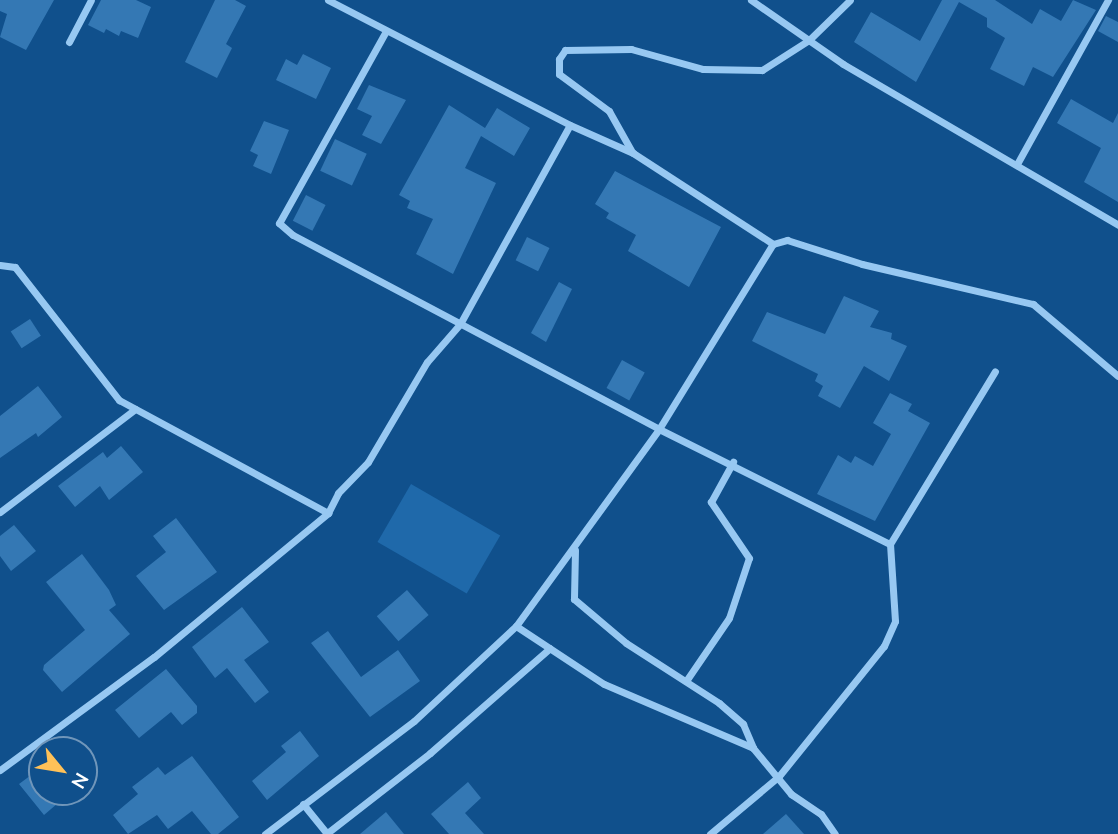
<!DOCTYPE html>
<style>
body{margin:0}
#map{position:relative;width:1118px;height:834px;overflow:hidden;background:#10508c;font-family:"Nunito Sans",sans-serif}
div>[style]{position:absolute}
.green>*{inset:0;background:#1f69aa;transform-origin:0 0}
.building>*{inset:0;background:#3478b4;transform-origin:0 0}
.minor>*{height:7px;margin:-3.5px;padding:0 3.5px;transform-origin:3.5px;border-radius:3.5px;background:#97c8f2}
span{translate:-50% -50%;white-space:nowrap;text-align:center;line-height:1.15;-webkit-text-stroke:5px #10508c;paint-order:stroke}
.north{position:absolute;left:28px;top:736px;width:70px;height:70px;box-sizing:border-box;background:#10508c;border:2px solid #7096ba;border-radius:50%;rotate:120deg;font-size:19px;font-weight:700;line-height:28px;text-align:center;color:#fff}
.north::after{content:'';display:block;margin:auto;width:24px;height:32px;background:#ffc158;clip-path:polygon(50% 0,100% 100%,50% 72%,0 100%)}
</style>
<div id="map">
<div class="green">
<i style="left:411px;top:484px;width:103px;height:67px;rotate:30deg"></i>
</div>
<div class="building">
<i style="clip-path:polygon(0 0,54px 0,26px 50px,0 37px,7px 14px,0 11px)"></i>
<i style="clip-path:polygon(101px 0,136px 0,151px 7px,138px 38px,121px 31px,119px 36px,106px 29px,104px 33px,88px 25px)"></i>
<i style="clip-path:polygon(215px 0,235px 0,246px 6px,226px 44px,232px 48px,217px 78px,185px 62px)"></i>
<i style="clip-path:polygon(942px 0,995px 0,1032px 24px,1040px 9px,1061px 21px,1073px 0,1096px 10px,1053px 77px,1033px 67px,1024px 86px,990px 69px,1005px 38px,987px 27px,987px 18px,959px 2px,916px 82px,854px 42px,871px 12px,920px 41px)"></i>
<i style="clip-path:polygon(1106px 16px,1118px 22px,1118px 42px,1098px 31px)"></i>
<i style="clip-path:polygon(303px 54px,331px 68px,316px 99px,276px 80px,286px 59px,297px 65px)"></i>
<i style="clip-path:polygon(369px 85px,406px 100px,381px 144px,362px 135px,372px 116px,357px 109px)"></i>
<i style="clip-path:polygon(1071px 99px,1113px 123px,1118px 113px,1118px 202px,1084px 182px,1101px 148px,1057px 123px)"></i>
<i style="clip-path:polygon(449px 105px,485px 128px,497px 108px,530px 128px,514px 156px,481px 136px,465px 168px,496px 183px,453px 274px,416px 254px,433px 219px,407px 208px,410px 201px,399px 195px)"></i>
<i style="clip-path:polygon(264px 121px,289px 130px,271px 174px,253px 166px,258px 155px,250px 151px)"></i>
<i style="left:335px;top:139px;width:35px;height:35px;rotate:25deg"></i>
<i style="clip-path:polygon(615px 171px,721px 227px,689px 287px,628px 251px,636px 235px,606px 218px,609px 213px,595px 204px)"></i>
<i style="left:306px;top:195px;width:22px;height:29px;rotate:27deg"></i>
<i style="left:527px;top:237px;width:25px;height:26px;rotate:26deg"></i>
<i style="clip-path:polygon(559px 282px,572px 289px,546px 342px,531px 333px)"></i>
<i style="clip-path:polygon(844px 296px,879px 311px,870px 327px,892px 333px,891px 339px,907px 346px,889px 381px,864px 366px,840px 408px,818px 396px,823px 386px,815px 381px,818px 374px,752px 341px,767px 312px,825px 334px)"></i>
<i style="left:30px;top:319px;width:20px;height:23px;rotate:57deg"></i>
<i style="left:622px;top:360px;width:26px;height:32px;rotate:29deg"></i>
<i style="clip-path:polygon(38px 386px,62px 417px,38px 437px,36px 433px,0 458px,0 416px)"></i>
<i style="clip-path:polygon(890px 393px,912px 404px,908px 411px,930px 423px,875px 521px,817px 494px,838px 455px,851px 463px,855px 456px,873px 466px,891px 434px,873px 423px)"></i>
<i style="clip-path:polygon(121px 446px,143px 472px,109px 500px,100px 486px,75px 507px,58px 486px,103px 452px,107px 458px)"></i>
<i style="clip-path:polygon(176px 518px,217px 572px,164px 610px,136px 576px,166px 552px,153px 536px)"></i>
<i style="clip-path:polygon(14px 525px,36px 551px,11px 571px,0 556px,0 536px)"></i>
<i style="clip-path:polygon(82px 554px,109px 590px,116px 605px,109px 610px,130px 634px,62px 692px,43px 670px,44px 665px,85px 630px,46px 582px)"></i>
<i style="left:407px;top:590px;width:33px;height:40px;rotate:49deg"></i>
<i style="clip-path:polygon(242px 607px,269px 642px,244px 660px,269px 692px,255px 703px,227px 668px,215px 678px,192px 647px)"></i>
<i style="clip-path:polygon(328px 631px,361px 677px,398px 650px,420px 681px,370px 717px,311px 643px)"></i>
<i style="clip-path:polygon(166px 669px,197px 706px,197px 713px,182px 725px,171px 712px,139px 738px,115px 710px)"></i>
<i style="clip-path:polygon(300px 731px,319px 756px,267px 800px,252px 781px,286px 752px,281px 746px)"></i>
<i style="clip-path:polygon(192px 756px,239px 817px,218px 834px,211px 834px,192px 811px,168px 829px,157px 815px,128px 834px,113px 815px,138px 794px,132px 787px,158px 767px,165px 775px)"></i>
<i style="clip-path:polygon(42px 767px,42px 792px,71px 792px,44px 815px,19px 784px)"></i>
<i style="clip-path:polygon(468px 782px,481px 798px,465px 813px,484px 834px,449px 834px,431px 814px)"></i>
<i style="clip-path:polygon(386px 812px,404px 834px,360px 834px)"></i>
<i style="clip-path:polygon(786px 814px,804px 834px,763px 834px)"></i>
</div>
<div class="minor">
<i style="left:328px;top:0;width:272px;rotate:27.3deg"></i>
<i style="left:570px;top:125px;width:69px;rotate:24deg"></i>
<i style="left:633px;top:153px;width:167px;rotate:33deg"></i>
<i style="left:751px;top:0;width:112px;rotate:34.8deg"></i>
<i style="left:843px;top:64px;width:319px;rotate:30.3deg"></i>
<i style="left:386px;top:31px;width:220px;rotate:119.1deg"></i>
<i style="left:279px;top:223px;width:18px;rotate:41deg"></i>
<i style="left:293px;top:235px;width:414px;rotate:27.9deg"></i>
<i style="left:659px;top:429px;width:258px;rotate:26.5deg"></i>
<i style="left:69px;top:42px;width:47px;rotate:-62.4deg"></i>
<i style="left:632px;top:152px;width:47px;rotate:-119.3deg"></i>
<i style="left:609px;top:111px;width:62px;rotate:-143.5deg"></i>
<i style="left:559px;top:74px;width:15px;rotate:-90deg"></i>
<i style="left:559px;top:59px;width:11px;rotate:-56deg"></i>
<i style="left:565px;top:50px;width:66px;rotate:-0.9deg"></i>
<i style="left:631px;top:49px;width:75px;rotate:15.5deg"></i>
<i style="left:703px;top:69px;width:59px;rotate:1deg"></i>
<i style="left:762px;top:70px;width:56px;rotate:-32.6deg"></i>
<i style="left:809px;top:40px;width:57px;rotate:-44.3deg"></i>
<i style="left:1017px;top:164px;width:188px;rotate:-61deg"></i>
<i style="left:0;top:265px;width:15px;rotate:8deg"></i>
<i style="left:15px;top:267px;width:169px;rotate:52deg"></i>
<i style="left:119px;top:400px;width:238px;rotate:28.4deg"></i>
<i style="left:0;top:512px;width:170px;rotate:-37.3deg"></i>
<i style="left:575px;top:550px;width:49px;rotate:91.2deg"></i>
<i style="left:574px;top:599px;width:68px;rotate:40.2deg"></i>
<i style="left:626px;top:643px;width:111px;rotate:32.8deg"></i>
<i style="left:719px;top:703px;width:32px;rotate:41deg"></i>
<i style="left:743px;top:724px;width:26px;rotate:67deg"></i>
<i style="left:516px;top:626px;width:105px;rotate:33.4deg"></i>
<i style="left:604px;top:684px;width:162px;rotate:23.2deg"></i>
<i style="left:753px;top:748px;width:60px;rotate:50.4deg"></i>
<i style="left:791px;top:794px;width:36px;rotate:34deg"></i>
<i style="left:821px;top:814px;width:24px;rotate:55deg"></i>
<i style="left:686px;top:681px;width:76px;rotate:-55.7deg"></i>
<i style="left:729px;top:618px;width:63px;rotate:-71.6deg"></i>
<i style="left:749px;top:558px;width:68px;rotate:-124.2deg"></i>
<i style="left:711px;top:502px;width:46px;rotate:-61.2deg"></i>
<i style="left:0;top:770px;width:191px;rotate:-36.3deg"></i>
<i style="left:154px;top:657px;width:226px;rotate:-39.6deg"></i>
<i style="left:328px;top:513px;width:22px;rotate:-63deg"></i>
<i style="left:338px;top:493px;width:43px;rotate:-45.9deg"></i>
<i style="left:368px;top:462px;width:116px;rotate:-59.5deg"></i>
<i style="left:427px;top:362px;width:50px;rotate:-49deg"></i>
<i style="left:460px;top:324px;width:227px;rotate:-61.1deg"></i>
<i style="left:303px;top:804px;width:38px;rotate:51deg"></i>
<i style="left:265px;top:834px;width:187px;rotate:-37.2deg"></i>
<i style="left:414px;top:721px;width:139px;rotate:-43deg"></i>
<i style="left:516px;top:626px;width:243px;rotate:-54deg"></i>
<i style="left:659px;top:429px;width:217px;rotate:-58.4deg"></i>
<i style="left:773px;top:244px;width:15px;rotate:-16deg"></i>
<i style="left:787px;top:240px;width:79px;rotate:17.7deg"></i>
<i style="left:862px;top:264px;width:176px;rotate:13.2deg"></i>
<i style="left:1033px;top:304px;width:111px;rotate:40.3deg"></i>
<i style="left:326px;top:834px;width:132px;rotate:-37.9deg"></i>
<i style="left:430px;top:753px;width:159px;rotate:-41.2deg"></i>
<i style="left:710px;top:834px;width:90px;rotate:-40deg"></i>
<i style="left:779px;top:776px;width:167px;rotate:-51.1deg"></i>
<i style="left:884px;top:646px;width:27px;rotate:-66deg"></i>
<i style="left:895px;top:621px;width:77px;rotate:-93.7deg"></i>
<i style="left:890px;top:544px;width:202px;rotate:-58.7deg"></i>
</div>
<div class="north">N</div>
</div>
